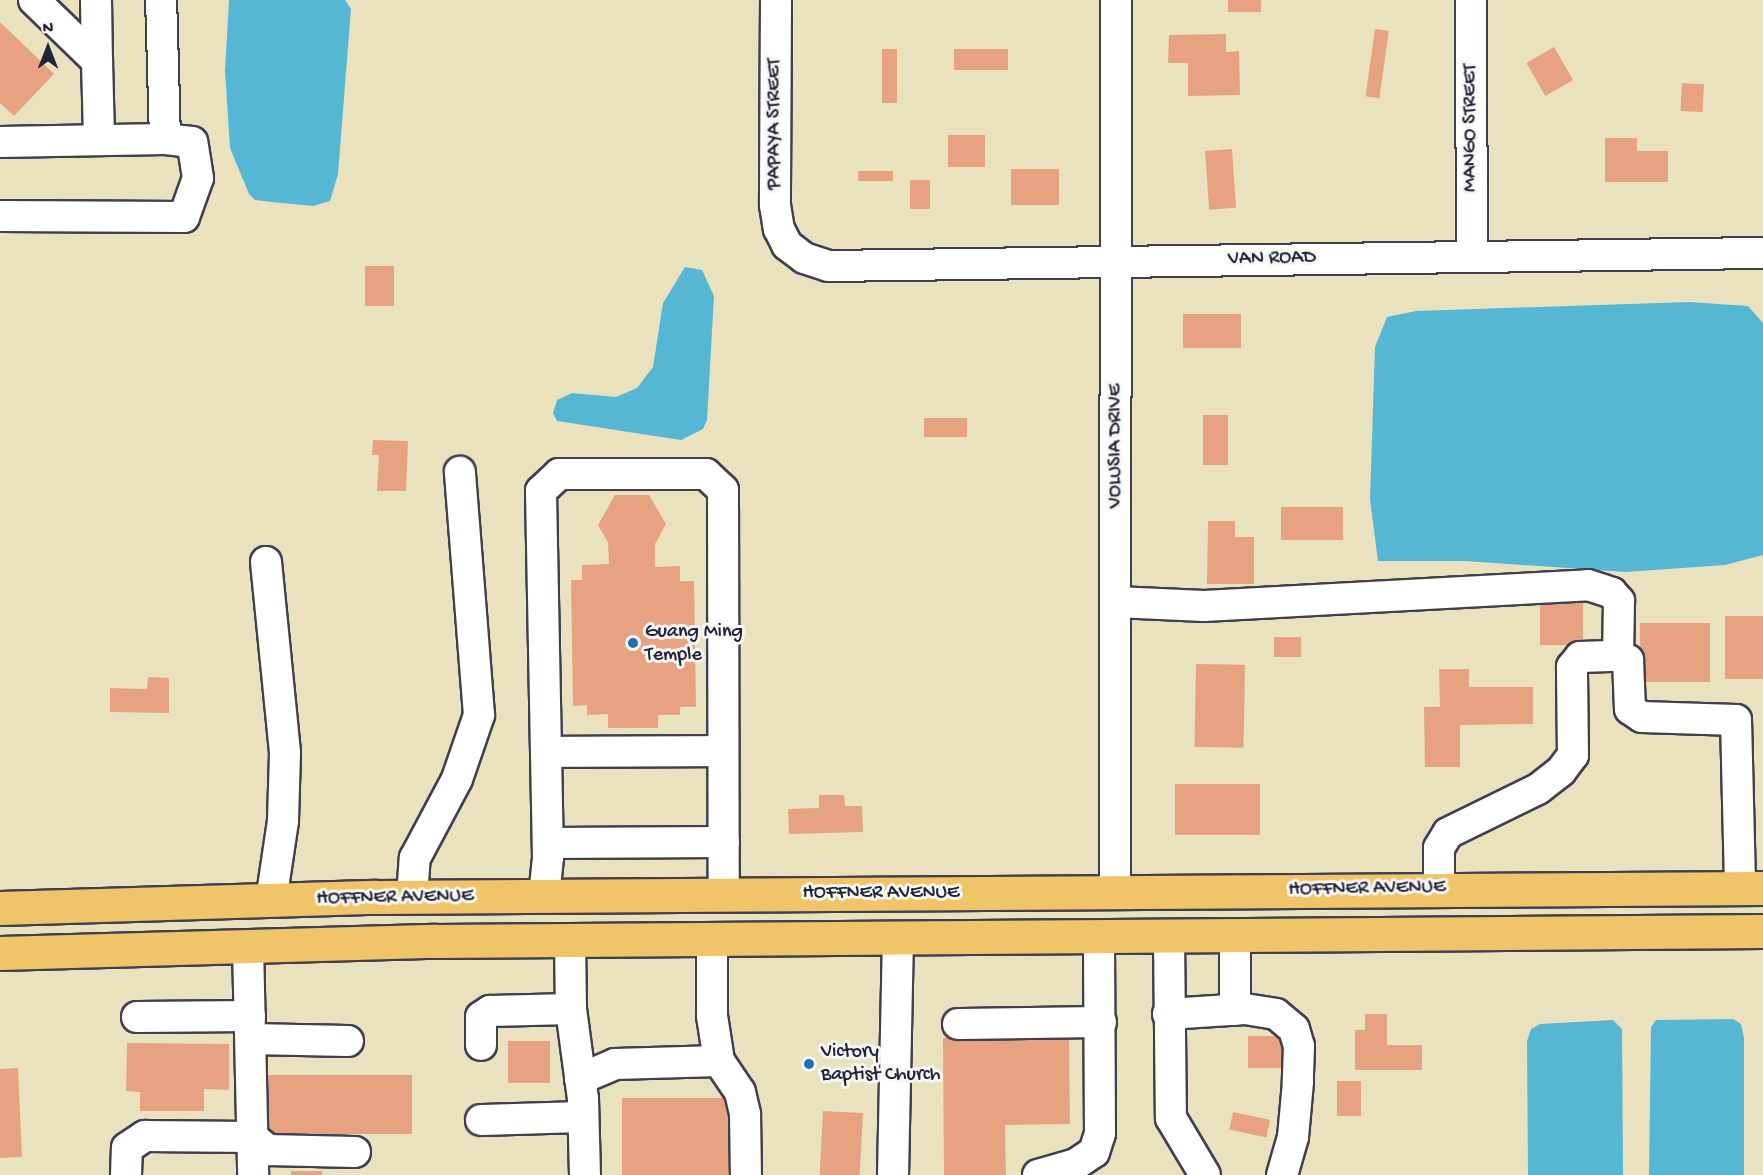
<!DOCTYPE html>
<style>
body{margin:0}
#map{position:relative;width:1763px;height:1175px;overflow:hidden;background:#eae2bf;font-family:"Gochi Hand",sans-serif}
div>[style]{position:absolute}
.water>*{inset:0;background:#56b7d5}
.building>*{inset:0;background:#e7a381;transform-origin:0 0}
.roads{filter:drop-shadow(2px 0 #403f4f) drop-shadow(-2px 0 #403f4f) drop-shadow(0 2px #403f4f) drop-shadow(0 -2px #403f4f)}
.minor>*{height:30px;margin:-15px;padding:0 15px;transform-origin:15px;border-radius:15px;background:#fff}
.major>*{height:33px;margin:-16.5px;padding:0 16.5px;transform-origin:16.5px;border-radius:16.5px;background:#f0c469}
.dots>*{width:16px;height:16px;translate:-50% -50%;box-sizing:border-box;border:3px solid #f6f6f2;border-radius:50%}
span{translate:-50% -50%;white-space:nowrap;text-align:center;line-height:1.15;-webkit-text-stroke:6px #f6f6f2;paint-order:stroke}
.street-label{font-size:20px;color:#22223b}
.poi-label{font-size:20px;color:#22223b}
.left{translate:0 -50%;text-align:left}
.north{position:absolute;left:18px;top:18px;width:60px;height:60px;-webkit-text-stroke:4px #f6f6f2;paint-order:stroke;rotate:0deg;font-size:16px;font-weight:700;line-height:24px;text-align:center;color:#22223b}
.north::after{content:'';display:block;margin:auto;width:21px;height:27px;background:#22223b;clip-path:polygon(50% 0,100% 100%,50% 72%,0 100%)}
</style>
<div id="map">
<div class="water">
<i style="clip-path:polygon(229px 0,345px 0,351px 9px,338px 174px,330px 201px,313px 206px,272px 202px,255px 200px,249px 194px,230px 148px,225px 71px)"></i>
<i style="clip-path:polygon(685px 267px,702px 270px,714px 296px,707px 420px,703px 429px,681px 440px,557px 421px,553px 413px,557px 400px,572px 393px,616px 397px,637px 388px,653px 367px,663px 303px)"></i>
<i style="clip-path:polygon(1689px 302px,1748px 306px,1763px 323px,1763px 555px,1725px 565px,1626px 572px,1465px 561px,1378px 561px,1370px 499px,1375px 347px,1387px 317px,1416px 311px)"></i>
<i style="clip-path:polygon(1733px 1019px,1741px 1024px,1744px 1038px,1744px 1175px,1649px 1175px,1651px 1027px,1656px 1020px)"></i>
<i style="clip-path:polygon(1613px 1020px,1622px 1029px,1623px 1175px,1528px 1175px,1527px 1041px,1531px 1029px,1540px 1024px)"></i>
</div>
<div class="building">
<i style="left:1228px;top:0;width:33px;height:12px"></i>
<i style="clip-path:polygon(0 22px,54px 74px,14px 116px,0 103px)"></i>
<i style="left:1375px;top:29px;width:14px;height:68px;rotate:8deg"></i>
<i style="clip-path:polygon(1226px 34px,1226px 52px,1239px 51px,1240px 95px,1188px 96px,1188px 63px,1168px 63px,1169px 35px)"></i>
<i style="left:1554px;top:47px;width:38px;height:32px;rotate:60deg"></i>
<i style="left:882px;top:49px;width:15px;height:54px"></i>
<i style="left:954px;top:49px;width:54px;height:21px"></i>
<i style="left:1682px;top:83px;width:22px;height:28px;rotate:3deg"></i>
<i style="left:948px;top:135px;width:37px;height:32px"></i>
<i style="clip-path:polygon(1605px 138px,1637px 138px,1637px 151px,1668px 151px,1668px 182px,1605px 182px)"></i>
<i style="left:1232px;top:149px;width:59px;height:27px;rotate:86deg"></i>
<i style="left:1011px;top:169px;width:48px;height:36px"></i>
<i style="left:858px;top:171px;width:35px;height:10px"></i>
<i style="left:910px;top:180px;width:20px;height:29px"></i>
<i style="left:365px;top:266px;width:29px;height:40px"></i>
<i style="left:1183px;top:314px;width:58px;height:34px"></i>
<i style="left:1203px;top:415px;width:25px;height:50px"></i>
<i style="left:924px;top:418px;width:43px;height:19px"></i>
<i style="clip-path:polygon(373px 440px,408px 441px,406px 491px,377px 491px,379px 455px,372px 455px)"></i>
<i style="clip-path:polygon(615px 495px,649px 495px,666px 524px,655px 544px,655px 567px,680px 566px,680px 581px,694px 581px,696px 707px,680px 707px,680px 715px,658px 715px,658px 728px,608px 728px,608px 714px,587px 715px,587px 705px,573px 706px,571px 580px,582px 580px,582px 565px,609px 564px,608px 542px,598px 525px)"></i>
<i style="left:1281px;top:507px;width:62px;height:33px"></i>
<i style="clip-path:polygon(1208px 521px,1235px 521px,1235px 537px,1254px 537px,1254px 584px,1207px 584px)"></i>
<i style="left:1540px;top:591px;width:43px;height:54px"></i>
<i style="left:1725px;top:616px;width:38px;height:63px"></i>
<i style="left:1640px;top:623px;width:70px;height:59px"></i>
<i style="left:1274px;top:637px;width:27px;height:20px"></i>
<i style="left:1196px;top:664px;width:49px;height:83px;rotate:1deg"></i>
<i style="clip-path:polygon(1439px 669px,1469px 669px,1469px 687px,1533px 687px,1533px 724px,1460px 725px,1460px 767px,1425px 767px,1424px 707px,1440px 707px)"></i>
<i style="clip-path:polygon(148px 677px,169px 678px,169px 713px,110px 712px,110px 688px,147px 689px)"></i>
<i style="left:1175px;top:784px;width:85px;height:51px"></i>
<i style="clip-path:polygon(819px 795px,844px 795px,845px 806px,862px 806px,863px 832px,789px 834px,788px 809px,819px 808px)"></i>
<i style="clip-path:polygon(1365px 1014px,1387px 1014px,1387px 1045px,1422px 1045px,1422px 1070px,1355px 1070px,1355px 1030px,1365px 1030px)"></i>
<i style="left:1248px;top:1036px;width:39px;height:32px"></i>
<i style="clip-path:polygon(943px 1038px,1069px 1038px,1070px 1124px,1005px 1125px,1006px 1175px,944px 1175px)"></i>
<i style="left:508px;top:1041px;width:42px;height:42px"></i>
<i style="clip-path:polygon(127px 1043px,229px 1044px,229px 1090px,204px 1089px,204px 1111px,140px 1111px,140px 1092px,126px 1091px)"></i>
<i style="clip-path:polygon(18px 1068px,22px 1157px,0 1158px,0 1069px)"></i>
<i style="left:266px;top:1075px;width:146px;height:59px"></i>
<i style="left:1337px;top:1081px;width:24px;height:35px"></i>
<i style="left:735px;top:1098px;width:77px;height:113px;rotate:90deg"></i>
<i style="left:823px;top:1111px;width:40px;height:64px;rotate:3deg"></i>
<i style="left:1233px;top:1112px;width:38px;height:18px;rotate:12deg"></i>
<i style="left:291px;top:1171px;width:31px;height:4px"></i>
</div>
<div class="roads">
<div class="minor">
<i style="left:34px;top:0;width:88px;rotate:44.1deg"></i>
<i style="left:97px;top:61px;width:79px;rotate:88.5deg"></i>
<i style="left:96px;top:0;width:61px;rotate:89.1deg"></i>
<i style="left:776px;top:0;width:205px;rotate:90.3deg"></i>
<i style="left:775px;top:205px;width:24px;rotate:81deg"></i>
<i style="left:779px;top:229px;width:18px;rotate:63deg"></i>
<i style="left:787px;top:245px;width:21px;rotate:37deg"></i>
<i style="left:804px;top:258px;width:25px;rotate:18deg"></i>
<i style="left:828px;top:266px;width:935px;rotate:-0.8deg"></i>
<i style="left:1471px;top:0;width:256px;rotate:89.8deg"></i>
<i style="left:0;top:142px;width:165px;rotate:-1deg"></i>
<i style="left:0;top:216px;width:184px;rotate:0.3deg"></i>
<i style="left:184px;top:217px;width:41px;rotate:-70.3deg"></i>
<i style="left:198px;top:178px;width:36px;rotate:-99deg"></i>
<i style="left:192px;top:142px;width:27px;rotate:-174deg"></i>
<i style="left:165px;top:139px;width:139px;rotate:-91.6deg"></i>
<i style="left:266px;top:562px;width:192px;rotate:84.3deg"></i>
<i style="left:285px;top:753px;width:68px;rotate:91.7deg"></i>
<i style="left:283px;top:821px;width:81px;rotate:98.5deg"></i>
<i style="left:1116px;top:602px;width:88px;rotate:2.6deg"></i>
<i style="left:1204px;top:606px;width:385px;rotate:-3.1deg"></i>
<i style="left:1588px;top:585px;width:25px;rotate:18deg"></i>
<i style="left:1612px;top:593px;width:11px;rotate:49deg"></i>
<i style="left:1619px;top:601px;width:55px;rotate:91deg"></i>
<i style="left:546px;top:752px;width:177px;rotate:-0.3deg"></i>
<i style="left:548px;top:843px;width:176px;rotate:-0.3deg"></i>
<i style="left:1439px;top:888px;width:40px;rotate:-90deg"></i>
<i style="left:1439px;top:848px;width:17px;rotate:-59deg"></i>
<i style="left:1448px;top:833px;width:100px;rotate:-26.1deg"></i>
<i style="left:1538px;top:789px;width:29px;rotate:-38deg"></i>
<i style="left:1561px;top:771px;width:20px;rotate:-53deg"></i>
<i style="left:1573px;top:755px;width:88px;rotate:-90.7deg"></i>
<i style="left:1572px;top:667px;width:13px;rotate:-51deg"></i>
<i style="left:1580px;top:657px;width:38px;rotate:-2deg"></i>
<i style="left:1618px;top:656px;width:11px;rotate:22deg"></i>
<i style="left:1628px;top:660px;width:49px;rotate:87.7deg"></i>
<i style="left:1630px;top:709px;width:14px;rotate:34deg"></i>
<i style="left:1642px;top:717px;width:94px;rotate:1.8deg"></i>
<i style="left:1736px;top:720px;width:168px;rotate:88.6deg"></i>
<i style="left:1115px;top:891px;width:891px;rotate:-89.94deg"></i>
<i style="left:544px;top:896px;width:39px;rotate:-84deg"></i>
<i style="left:548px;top:857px;width:366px;rotate:-91.1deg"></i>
<i style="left:541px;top:491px;width:25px;rotate:-43deg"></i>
<i style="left:559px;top:474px;width:147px"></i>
<i style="left:706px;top:474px;width:23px;rotate:43deg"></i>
<i style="left:723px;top:490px;width:404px;rotate:89.9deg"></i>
<i style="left:412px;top:897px;width:39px;rotate:-86deg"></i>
<i style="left:415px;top:858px;width:89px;rotate:-62deg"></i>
<i style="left:457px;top:779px;width:68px;rotate:-71deg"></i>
<i style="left:479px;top:715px;width:244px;rotate:-94.5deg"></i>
<i style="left:1169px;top:936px;width:182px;rotate:89.4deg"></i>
<i style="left:1171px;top:1118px;width:66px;rotate:59.2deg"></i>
<i style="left:570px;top:940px;width:69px;rotate:89.2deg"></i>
<i style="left:571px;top:1009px;width:91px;rotate:82.4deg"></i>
<i style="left:583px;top:1099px;width:76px;rotate:88.5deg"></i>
<i style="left:248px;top:946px;width:229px;rotate:88.7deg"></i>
<i style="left:1235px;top:1010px;width:74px;rotate:-90deg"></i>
<i style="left:1168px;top:1014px;width:77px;rotate:-3.7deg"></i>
<i style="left:1245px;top:1009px;width:31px;rotate:9deg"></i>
<i style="left:1276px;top:1014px;width:23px;rotate:40deg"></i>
<i style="left:1294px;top:1029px;width:18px;rotate:74deg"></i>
<i style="left:1299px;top:1046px;width:36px;rotate:92deg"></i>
<i style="left:1298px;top:1082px;width:55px;rotate:95.2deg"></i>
<i style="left:1293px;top:1137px;width:40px;rotate:106deg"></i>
<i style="left:137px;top:1017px;width:113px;rotate:-0.5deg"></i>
<i style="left:958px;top:1024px;width:143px;rotate:-0.8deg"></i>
<i style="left:251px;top:1039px;width:97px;rotate:1.2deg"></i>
<i style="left:481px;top:1045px;width:28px;rotate:-90deg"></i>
<i style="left:481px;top:1017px;width:11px;rotate:-34deg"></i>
<i style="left:490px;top:1011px;width:81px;rotate:-1.4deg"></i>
<i style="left:719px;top:1061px;width:37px;rotate:56deg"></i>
<i style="left:740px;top:1092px;width:23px;rotate:77deg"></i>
<i style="left:745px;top:1114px;width:61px;rotate:89.1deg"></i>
<i style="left:580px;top:1079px;width:38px;rotate:-23deg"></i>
<i style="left:615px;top:1064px;width:104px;rotate:-1.7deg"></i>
<i style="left:719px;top:1061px;width:46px;rotate:-98.8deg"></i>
<i style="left:712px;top:1016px;width:77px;rotate:-90deg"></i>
<i style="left:481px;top:1120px;width:102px;rotate:-1.7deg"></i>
<i style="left:126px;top:1175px;width:27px;rotate:-88deg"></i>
<i style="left:127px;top:1148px;width:22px;rotate:-34deg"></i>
<i style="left:145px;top:1136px;width:107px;rotate:0.5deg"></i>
<i style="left:252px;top:1137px;width:21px;rotate:39deg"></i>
<i style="left:268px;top:1150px;width:87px;rotate:1.3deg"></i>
<i style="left:893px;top:1175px;width:236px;rotate:-88.8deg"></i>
<i style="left:1038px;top:1175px;width:40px;rotate:-16deg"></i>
<i style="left:1076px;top:1164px;width:22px;rotate:-34deg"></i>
<i style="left:1094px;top:1152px;width:19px;rotate:-72deg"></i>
<i style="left:1100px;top:1134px;width:197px;rotate:-90.3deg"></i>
</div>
<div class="major">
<i style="left:0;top:908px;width:376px;rotate:-1.7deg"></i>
<i style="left:376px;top:897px;width:1387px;rotate:-0.37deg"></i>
<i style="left:0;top:953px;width:435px;rotate:-1.6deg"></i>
<i style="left:435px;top:941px;width:1328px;rotate:-0.43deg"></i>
</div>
</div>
<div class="dots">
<i style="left:633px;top:643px;background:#1f6fb2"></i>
<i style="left:809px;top:1064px;background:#1f6fb2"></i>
</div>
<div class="street-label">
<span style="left:775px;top:124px;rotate:-90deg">PAPAYA STREET</span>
<span style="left:1471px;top:128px;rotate:-90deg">MANGO STREET</span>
<span style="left:1272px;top:259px;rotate:-1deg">VAN ROAD</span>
<span style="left:1116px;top:446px;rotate:-90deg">VOLUSIA DRIVE</span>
<span style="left:1367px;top:889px;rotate:-1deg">HOFFNER AVENUE</span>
<span style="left:881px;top:893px">HOFFNER AVENUE</span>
<span style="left:395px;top:898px;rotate:-1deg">HOFFNER AVENUE</span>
</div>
<div class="poi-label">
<span class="left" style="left:645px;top:644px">Guang Ming<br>Temple</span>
<span class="left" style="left:821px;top:1064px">Victory<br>Baptist Church</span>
</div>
<div class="north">N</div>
</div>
